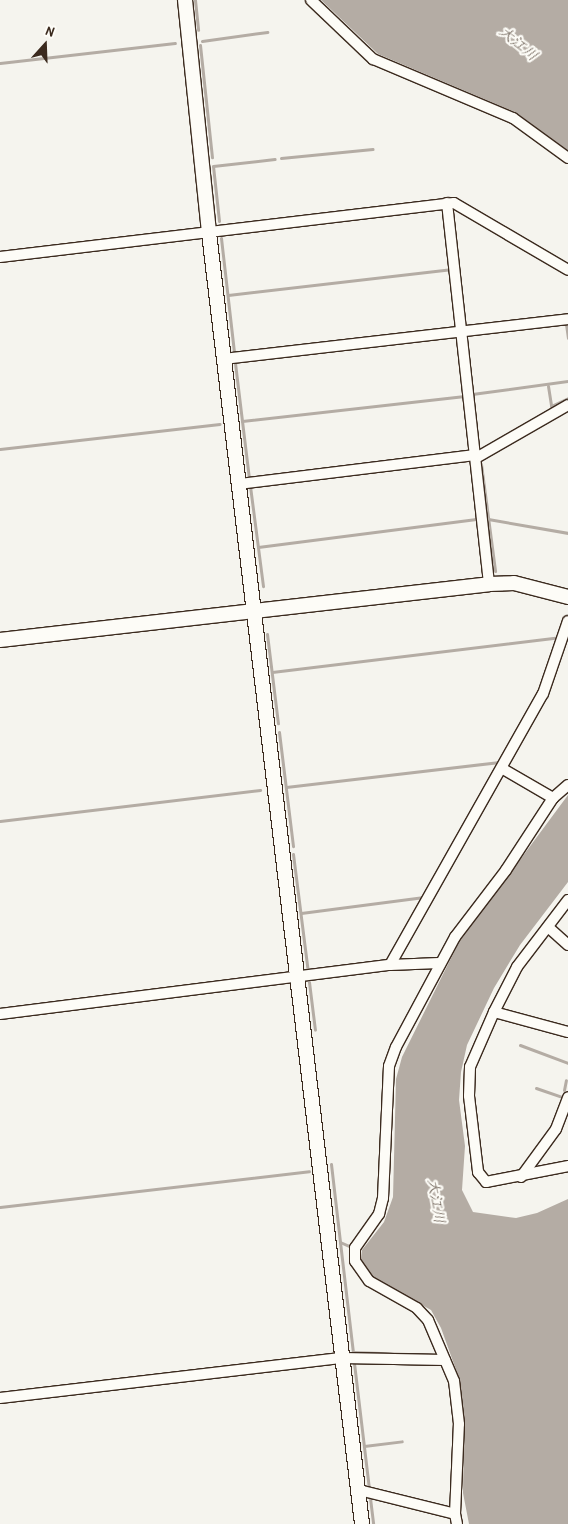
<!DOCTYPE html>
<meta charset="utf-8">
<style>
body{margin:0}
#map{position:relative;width:568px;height:1524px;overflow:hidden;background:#f5f4ee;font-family:"Patrick Hand","Klee One",sans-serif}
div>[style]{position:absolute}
.water>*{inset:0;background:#b4aca4}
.stream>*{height:3px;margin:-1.5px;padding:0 1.5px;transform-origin:1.5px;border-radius:1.5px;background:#b4aca4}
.roads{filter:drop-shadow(1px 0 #3b2a1e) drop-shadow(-1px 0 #3b2a1e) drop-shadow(0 1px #3b2a1e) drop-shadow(0 -1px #3b2a1e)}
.street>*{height:10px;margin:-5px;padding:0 5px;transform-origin:5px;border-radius:5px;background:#fdfcf7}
.secondary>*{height:14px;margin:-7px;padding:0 7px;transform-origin:7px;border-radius:7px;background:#fdfcf7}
span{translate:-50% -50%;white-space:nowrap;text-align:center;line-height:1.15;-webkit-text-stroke:4.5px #fdfcf7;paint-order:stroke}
.water-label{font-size:15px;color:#65584d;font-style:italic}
.north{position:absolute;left:20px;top:20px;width:50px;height:50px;-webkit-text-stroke:4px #fdfcf7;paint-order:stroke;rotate:20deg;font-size:14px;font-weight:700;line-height:20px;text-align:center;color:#3b2a1e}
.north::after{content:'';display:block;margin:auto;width:18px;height:22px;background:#3b2a1e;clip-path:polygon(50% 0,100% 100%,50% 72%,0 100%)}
</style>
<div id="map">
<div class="water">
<i style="clip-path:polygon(321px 0,568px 0,568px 151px,515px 112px,378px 54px)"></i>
<i style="clip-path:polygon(568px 795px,568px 882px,520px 945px,494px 988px,467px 1045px,461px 1072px,459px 1100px,465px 1146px,462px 1190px,473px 1212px,516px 1218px,537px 1213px,568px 1199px,568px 1524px,469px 1524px,463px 1493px,464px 1419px,459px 1378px,441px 1328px,431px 1310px,377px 1280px,360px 1265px,362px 1250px,384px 1222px,393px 1197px,396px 1079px,402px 1057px,459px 942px)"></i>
</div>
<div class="stream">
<i style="left:195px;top:0;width:30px;rotate:84deg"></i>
<i style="left:202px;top:41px;width:66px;rotate:-7.9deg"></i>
<i style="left:200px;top:45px;width:113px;rotate:83.9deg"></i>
<i style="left:0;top:63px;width:176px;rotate:-6.5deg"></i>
<i style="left:281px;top:158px;width:92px;rotate:-5.6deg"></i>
<i style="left:219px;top:221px;width:55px;rotate:-96.2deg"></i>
<i style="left:213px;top:166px;width:62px;rotate:-6.4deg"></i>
<i style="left:221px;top:238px;width:115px;rotate:83.5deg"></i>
<i style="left:228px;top:295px;width:226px;rotate:-6.6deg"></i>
<i style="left:566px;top:324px;width:14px;rotate:82deg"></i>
<i style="left:235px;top:363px;width:117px;rotate:83.1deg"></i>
<i style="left:548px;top:386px;width:20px;rotate:81deg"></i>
<i style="left:551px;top:406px;width:19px;rotate:-25deg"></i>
<i style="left:472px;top:394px;width:97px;rotate:-7.7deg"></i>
<i style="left:242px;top:421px;width:224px;rotate:-6.4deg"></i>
<i style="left:0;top:449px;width:221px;rotate:-6.5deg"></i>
<i style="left:481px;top:464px;width:108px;rotate:82.5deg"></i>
<i style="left:250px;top:486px;width:101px;rotate:82.6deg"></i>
<i style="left:488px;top:519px;width:81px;rotate:9.9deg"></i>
<i style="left:258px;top:547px;width:220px;rotate:-7.3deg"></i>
<i style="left:267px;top:634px;width:90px;rotate:83deg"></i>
<i style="left:272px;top:672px;width:285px;rotate:-6.9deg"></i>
<i style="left:279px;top:732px;width:115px;rotate:83deg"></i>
<i style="left:286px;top:787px;width:215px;rotate:-6.7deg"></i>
<i style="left:0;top:821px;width:262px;rotate:-6.8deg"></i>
<i style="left:293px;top:854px;width:120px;rotate:82.8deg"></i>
<i style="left:301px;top:913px;width:124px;rotate:-7.4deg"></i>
<i style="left:309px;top:982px;width:48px;rotate:82.9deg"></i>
<i style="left:520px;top:1045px;width:51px;rotate:20.6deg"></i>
<i style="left:536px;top:1088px;width:28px;rotate:19deg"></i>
<i style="left:564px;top:1090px;width:10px;rotate:-79deg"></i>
<i style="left:331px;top:1164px;width:79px;rotate:83.4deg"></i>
<i style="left:340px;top:1242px;width:12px;rotate:24deg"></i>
<i style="left:0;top:1207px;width:311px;rotate:-6.6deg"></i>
<i style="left:340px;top:1242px;width:112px;rotate:83.3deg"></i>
<i style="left:353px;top:1352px;width:55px;rotate:2.1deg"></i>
<i style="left:354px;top:1363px;width:126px;rotate:83.2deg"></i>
<i style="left:364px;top:1446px;width:38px;rotate:-7deg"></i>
<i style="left:370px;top:1498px;width:26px;rotate:83deg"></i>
</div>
<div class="roads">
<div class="street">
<i style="left:311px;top:0;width:86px;rotate:43.6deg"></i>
<i style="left:373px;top:59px;width:152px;rotate:22.9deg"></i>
<i style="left:513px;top:118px;width:68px;rotate:36deg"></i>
<i style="left:447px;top:203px;width:383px;rotate:83.7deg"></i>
<i style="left:0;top:257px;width:457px;rotate:-6.8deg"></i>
<i style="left:454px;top:203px;width:132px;rotate:30.4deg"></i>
<i style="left:224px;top:359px;width:346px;rotate:-6.6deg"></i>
<i style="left:476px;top:458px;width:106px;rotate:-29.9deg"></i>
<i style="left:239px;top:484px;width:239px;rotate:-7deg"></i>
<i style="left:503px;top:769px;width:58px;rotate:30.1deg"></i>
<i style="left:568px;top:900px;width:84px;rotate:127.3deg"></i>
<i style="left:517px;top:967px;width:51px;rotate:117.1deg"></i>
<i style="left:494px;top:1012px;width:60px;rotate:113.6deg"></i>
<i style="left:470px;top:1067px;width:29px;rotate:92deg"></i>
<i style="left:469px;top:1096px;width:77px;rotate:83.2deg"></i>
<i style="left:478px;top:1172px;width:13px;rotate:51deg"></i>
<i style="left:486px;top:1182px;width:84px;rotate:-11deg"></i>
<i style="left:548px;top:927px;width:27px;rotate:42deg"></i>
<i style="left:390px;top:965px;width:311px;rotate:-60.6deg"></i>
<i style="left:543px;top:694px;width:77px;rotate:-71.1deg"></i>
<i style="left:494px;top:1012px;width:77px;rotate:15.1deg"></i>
<i style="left:0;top:1014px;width:393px;rotate:-7.2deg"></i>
<i style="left:390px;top:965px;width:49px;rotate:-2.3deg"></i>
<i style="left:521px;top:1177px;width:59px;rotate:-53.9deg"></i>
<i style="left:556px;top:1129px;width:34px;rotate:-69deg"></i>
<i style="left:0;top:1398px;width:345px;rotate:-6.7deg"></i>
<i style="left:343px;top:1358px;width:102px;rotate:1.1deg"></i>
<i style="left:359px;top:1490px;width:99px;rotate:14deg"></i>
<i style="left:457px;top:1524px;width:10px;rotate:-101deg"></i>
<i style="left:455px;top:1514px;width:90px;rotate:-87.5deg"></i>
<i style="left:459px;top:1424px;width:43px;rotate:-96.6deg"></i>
<i style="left:454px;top:1381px;width:66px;rotate:-113.1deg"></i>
<i style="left:428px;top:1320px;width:16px;rotate:-133deg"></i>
<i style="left:417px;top:1308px;width:55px;rotate:-150.6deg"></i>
<i style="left:369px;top:1281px;width:24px;rotate:-125deg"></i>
<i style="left:355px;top:1261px;width:13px;rotate:-90deg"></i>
<i style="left:355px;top:1248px;width:42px;rotate:-54.8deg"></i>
<i style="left:379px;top:1214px;width:16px;rotate:-76deg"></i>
<i style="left:383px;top:1198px;width:132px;rotate:-87.4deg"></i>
<i style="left:389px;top:1066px;width:20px;rotate:-70deg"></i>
<i style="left:396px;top:1047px;width:125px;rotate:-61.8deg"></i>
<i style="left:455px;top:937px;width:84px;rotate:-52.7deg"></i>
<i style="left:506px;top:870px;width:86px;rotate:-56.9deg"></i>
<i style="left:553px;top:798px;width:20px;rotate:-41deg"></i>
</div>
<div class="secondary">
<i style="left:185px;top:0;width:234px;rotate:84.1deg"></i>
<i style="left:209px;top:233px;width:1300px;rotate:83.24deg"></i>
<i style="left:0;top:640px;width:492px;rotate:-6.5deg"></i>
<i style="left:489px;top:584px;width:25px;rotate:-2deg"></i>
<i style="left:514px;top:583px;width:56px;rotate:14.5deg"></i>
</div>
</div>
<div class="water-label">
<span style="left:519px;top:43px;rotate:40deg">大江川</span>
<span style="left:437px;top:1201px;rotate:81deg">大江川</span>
</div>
<div class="north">N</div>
</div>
